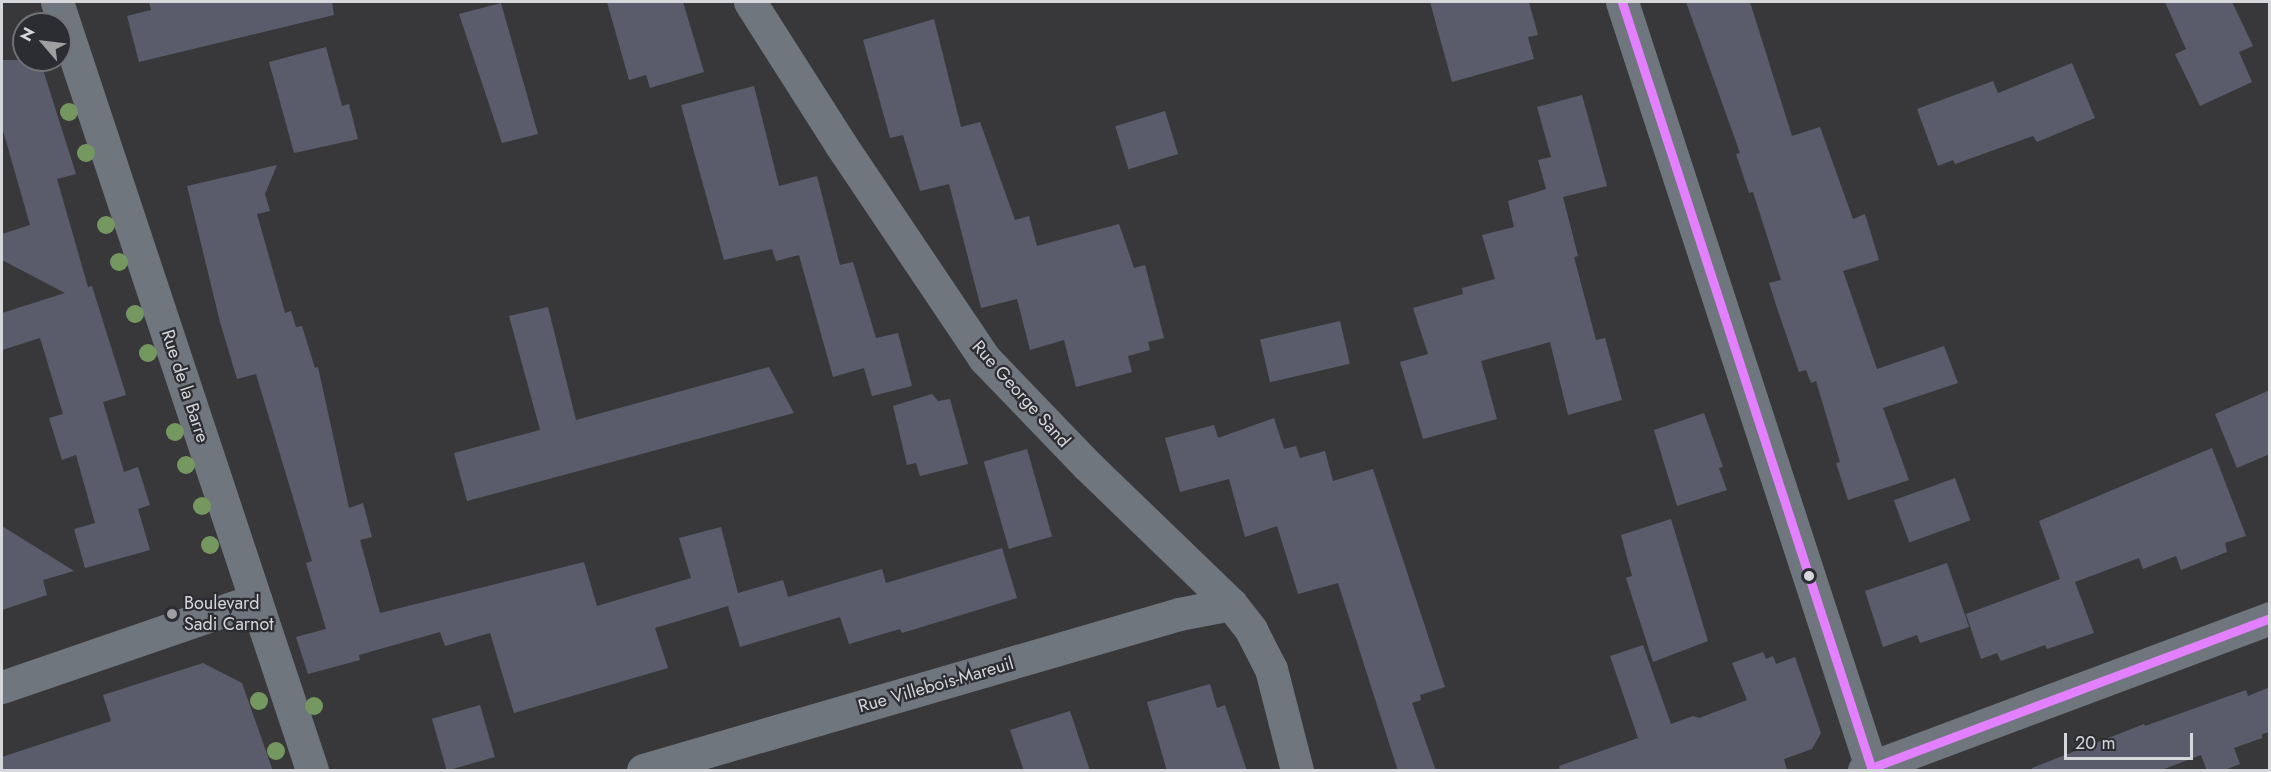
<!DOCTYPE html>
<style>
body{margin:0}
#map{position:relative;width:2271px;height:772px;overflow:hidden;background:#38383b;font-family:Jost,sans-serif}
div>[style]{position:absolute}
.building>*{inset:0;background:#5b5c6b;transform-origin:0 0}
.minor>*{height:33px;margin:-16.5px;padding:0 16.5px;transform-origin:16.5px;border-radius:16.5px;background:#6f767e}
.bus-1>*{height:9px;margin:-4.5px;padding:0 4.5px;transform-origin:4.5px;border-radius:4.5px;background:#e280ff}
.trees>*{width:18px;height:18px;margin:-9px;border-radius:50%;background:#759760}
.dots>*{width:16px;height:16px;translate:-50% -50%;box-sizing:border-box;border:3px solid #2c2d32;border-radius:50%}
span{translate:-50% -50%;white-space:nowrap;text-align:center;line-height:1.15;-webkit-text-stroke:4.5px #2c2d32;paint-order:stroke}
.street-label{font-size:18px;color:#d6d7da}
.poi-label{font-size:18px;color:#d6d7da}
.left{translate:0 -50%;text-align:left}
.frame{position:absolute;inset:0;border:3px solid #d6d7da;pointer-events:none}
.north{position:absolute;left:12px;top:12px;width:60px;height:60px;box-sizing:border-box;background:#2c2d32;border:2px solid #707175;border-radius:50%;rotate:298deg;font-size:16px;font-weight:700;line-height:24px;text-align:center;color:#d6d7da}
.north::after{content:'';display:block;margin:auto;width:21px;height:27px;background:#9f9fa2;clip-path:polygon(50% 0,100% 100%,50% 72%,0 100%)}
.scale{position:absolute;left:2064px;top:733px;width:129px;height:27px;box-sizing:border-box;border:3px solid #d6d7da;border-top:0;padding-left:8px;font-size:18px;line-height:21px;white-space:nowrap;color:#d6d7da;-webkit-text-stroke:4px #2c2d32;paint-order:stroke}
</style>
<div id="map">
<div class="building">
<i style="clip-path:polygon(149px 2px,332px 2px,334px 15px,139px 62px,127px 16px,151px 10px)"></i>
<i style="clip-path:polygon(607px 2px,683px 2px,704px 72px,650px 88px,646px 75px,629px 80px)"></i>
<i style="clip-path:polygon(1430px 2px,1529px 2px,1538px 35px,1528px 37px,1534px 59px,1452px 82px)"></i>
<i style="clip-path:polygon(1686px 2px,1750px 2px,1792px 136px,1820px 127px,1853px 219px,1865px 214px,1879px 260px,1843px 271px,1877px 369px,1944px 346px,1958px 383px,1883px 408px,1909px 480px,1848px 500px,1836px 463px,1840px 462px,1816px 381px,1811px 383px,1806px 370px,1799px 372px,1777px 308px,1769px 283px,1781px 280px,1753px 192px,1749px 193px,1736px 154px,1740px 153px)"></i>
<i style="clip-path:polygon(2165px 2px,2232px 2px,2253px 46px,2239px 52px,2252px 82px,2200px 106px,2175px 54px,2186px 49px)"></i>
<i style="clip-path:polygon(501px 3px,538px 134px,502px 143px,459px 14px)"></i>
<i style="clip-path:polygon(934px 19px,961px 127px,980px 122px,1015px 220px,1029px 216px,1037px 246px,1119px 224px,1134px 268px,1145px 265px,1164px 338px,1148px 342px,1150px 350px,1128px 356px,1132px 372px,1076px 387px,1064px 340px,1030px 350px,1017px 299px,981px 308px,949px 184px,920px 191px,903px 135px,890px 138px,863px 40px)"></i>
<i style="clip-path:polygon(326px 47px,342px 106px,349px 104px,358px 139px,294px 153px,269px 62px)"></i>
<i style="clip-path:polygon(2px 60px,40px 60px,76px 174px,57px 179px,88px 287px,92px 286px,126px 395px,103px 402px,124px 472px,138px 467px,150px 505px,138px 509px,150px 550px,85px 568px,74px 529px,95px 523px,76px 455px,62px 460px,49px 418px,63px 414px,40px 338px,2px 350px,2px 313px,65px 293px,2px 260px,2px 234px,30px 225px,2px 127px)"></i>
<i style="clip-path:polygon(2072px 63px,2095px 118px,2037px 142px,2033px 136px,1955px 164px,1953px 160px,1938px 166px,1917px 109px,1993px 81px,1998px 93px)"></i>
<i style="clip-path:polygon(754px 86px,779px 186px,817px 176px,840px 265px,853px 262px,876px 338px,898px 333px,912px 386px,872px 396px,864px 368px,833px 377px,799px 255px,776px 261px,772px 249px,724px 260px,681px 105px)"></i>
<i style="clip-path:polygon(1582px 95px,1607px 186px,1563px 197px,1578px 256px,1574px 257px,1596px 340px,1605px 338px,1622px 400px,1568px 415px,1550px 342px,1481px 361px,1497px 419px,1423px 439px,1400px 362px,1428px 354px,1413px 308px,1463px 294px,1462px 288px,1495px 279px,1482px 235px,1514px 227px,1508px 201px,1546px 189px,1538px 160px,1551px 157px,1537px 107px)"></i>
<i style="left:1165px;top:111px;width:45px;height:52px;rotate:73deg"></i>
<i style="clip-path:polygon(277px 165px,265px 194px,270px 211px,257px 214px,285px 313px,291px 311px,296px 327px,302px 326px,315px 368px,318px 367px,349px 508px,363px 503px,372px 537px,360px 540px,380px 613px,584px 562px,597px 606px,691px 578px,679px 538px,721px 527px,738px 593px,783px 580px,788px 597px,882px 569px,886px 583px,1002px 548px,1017px 598px,902px 633px,900px 629px,849px 644px,840px 617px,740px 647px,728px 606px,655px 628px,668px 668px,514px 713px,490px 633px,445px 646px,440px 632px,359px 655px,360px 660px,308px 674px,296px 637px,326px 629px,306px 563px,312px 561px,256px 374px,237px 379px,220px 322px,187px 186px)"></i>
<i style="clip-path:polygon(548px 307px,576px 420px,769px 367px,794px 413px,467px 501px,454px 453px,540px 430px,509px 316px)"></i>
<i style="left:1340px;top:321px;width:44px;height:82px;rotate:77deg"></i>
<i style="clip-path:polygon(2270px 390px,2270px 454px,2237px 468px,2215px 414px)"></i>
<i style="clip-path:polygon(932px 394px,938px 401px,950px 399px,968px 464px,920px 476px,916px 463px,907px 465px,893px 406px)"></i>
<i style="clip-path:polygon(1704px 413px,1723px 467px,1719px 468px,1727px 490px,1677px 506px,1654px 430px)"></i>
<i style="clip-path:polygon(1274px 418px,1284px 449px,1296px 446px,1300px 458px,1325px 451px,1333px 481px,1373px 469px,1445px 687px,1420px 695px,1421px 700px,1412px 703px,1436px 771px,1398px 771px,1338px 583px,1298px 594px,1277px 526px,1245px 537px,1229px 479px,1180px 492px,1165px 438px,1214px 425px,1218px 438px)"></i>
<i style="clip-path:polygon(2212px 448px,2246px 536px,2225px 543px,2227px 552px,2181px 570px,2176px 556px,2143px 569px,2139px 558px,2075px 582px,2094px 633px,2047px 649px,2045px 645px,2001px 661px,1997px 653px,1981px 659px,1966px 614px,2060px 579px,2039px 521px)"></i>
<i style="left:1027px;top:449px;width:91px;height:45px;rotate:74deg"></i>
<i style="left:1955px;top:478px;width:45px;height:65px;rotate:70deg"></i>
<i style="clip-path:polygon(1671px 519px,1708px 641px,1653px 662px,1626px 578px,1632px 576px,1621px 535px)"></i>
<i style="clip-path:polygon(2px 526px,74px 571px,43px 580px,47px 595px,2px 610px)"></i>
<i style="clip-path:polygon(1947px 563px,1969px 627px,1920px 643px,1917px 635px,1883px 647px,1865px 591px)"></i>
<i style="clip-path:polygon(1643px 645px,1671px 724px,1693px 716px,1699px 718px,1747px 700px,1732px 663px,1763px 652px,1766px 659px,1773px 656px,1776px 664px,1795px 657px,1821px 733px,1812px 749px,1784px 759px,1787px 771px,1560px 771px,1559px 766px,1638px 738px,1610px 656px)"></i>
<i style="clip-path:polygon(203px 663px,242px 683px,273px 771px,2px 771px,2px 757px,111px 721px,103px 695px)"></i>
<i style="clip-path:polygon(1210px 684px,1217px 708px,1225px 705px,1247px 771px,1167px 771px,1147px 702px)"></i>
<i style="clip-path:polygon(2270px 687px,2270px 732px,2262px 734px,2262px 738px,2234px 748px,2240px 764px,2222px 771px,2207px 771px,2201px 755px,2159px 771px,2032px 771px,2032px 768px,2144px 724px,2145px 726px,2246px 690px,2248px 696px)"></i>
<i style="left:480px;top:705px;width:54px;height:50px;rotate:74deg"></i>
<i style="clip-path:polygon(1070px 711px,1090px 771px,1024px 771px,1010px 730px)"></i>
</div>
<div class="minor">
<i style="left:57px;top:2px;width:809px;rotate:71.63deg"></i>
<i style="left:750px;top:2px;width:169px;rotate:57.5deg"></i>
<i style="left:841px;top:145px;width:257px;rotate:56.1deg"></i>
<i style="left:984px;top:358px;width:149px;rotate:46.1deg"></i>
<i style="left:1087px;top:465px;width:200px;rotate:44deg"></i>
<i style="left:1231px;top:604px;width:33px;rotate:52deg"></i>
<i style="left:1251px;top:630px;width:44px;rotate:62.9deg"></i>
<i style="left:1271px;top:669px;width:104px;rotate:75.6deg"></i>
<i style="left:1622px;top:2px;width:808px;rotate:71.97deg"></i>
<i style="left:2px;top:687px;width:268px;rotate:-19deg"></i>
<i style="left:643px;top:770px;width:558px;rotate:-16.23deg"></i>
<i style="left:1179px;top:614px;width:53px;rotate:-10.9deg"></i>
<i style="left:1864px;top:770px;width:434px;rotate:-20.5deg"></i>
</div>
<div class="bus-1">
<i style="left:1622px;top:2px;width:808px;rotate:71.97deg"></i>
<i style="left:1871px;top:768px;width:426px;rotate:-20.6deg"></i>
</div>
<div class="trees">
<i style="left:69px;top:112px"></i>
<i style="left:86px;top:153px"></i>
<i style="left:106px;top:225px"></i>
<i style="left:119px;top:262px"></i>
<i style="left:135px;top:314px"></i>
<i style="left:148px;top:353px"></i>
<i style="left:175px;top:432px"></i>
<i style="left:186px;top:465px"></i>
<i style="left:202px;top:506px"></i>
<i style="left:210px;top:545px"></i>
<i style="left:259px;top:701px"></i>
<i style="left:314px;top:706px"></i>
<i style="left:276px;top:751px"></i>
</div>
<div class="dots">
<i style="left:1809px;top:576px;background:#d6d7da"></i>
<i style="left:172px;top:614px;background:#9f9fa2"></i>
</div>
<div class="street-label">
<span style="left:185px;top:386px;rotate:72deg">Rue de la Barre</span>
<span style="left:1021px;top:394px;rotate:48deg">Rue George Sand</span>
<span style="left:936px;top:685px;rotate:-16deg">Rue Villebois-Mareuil</span>
</div>
<div class="poi-label">
<span class="left" style="left:184px;top:614px">Boulevard<br>Sadi Carnot</span>
</div>
<div class="frame"></div>
<div class="north">N</div>
<div class="scale">20 m</div>
</div>
